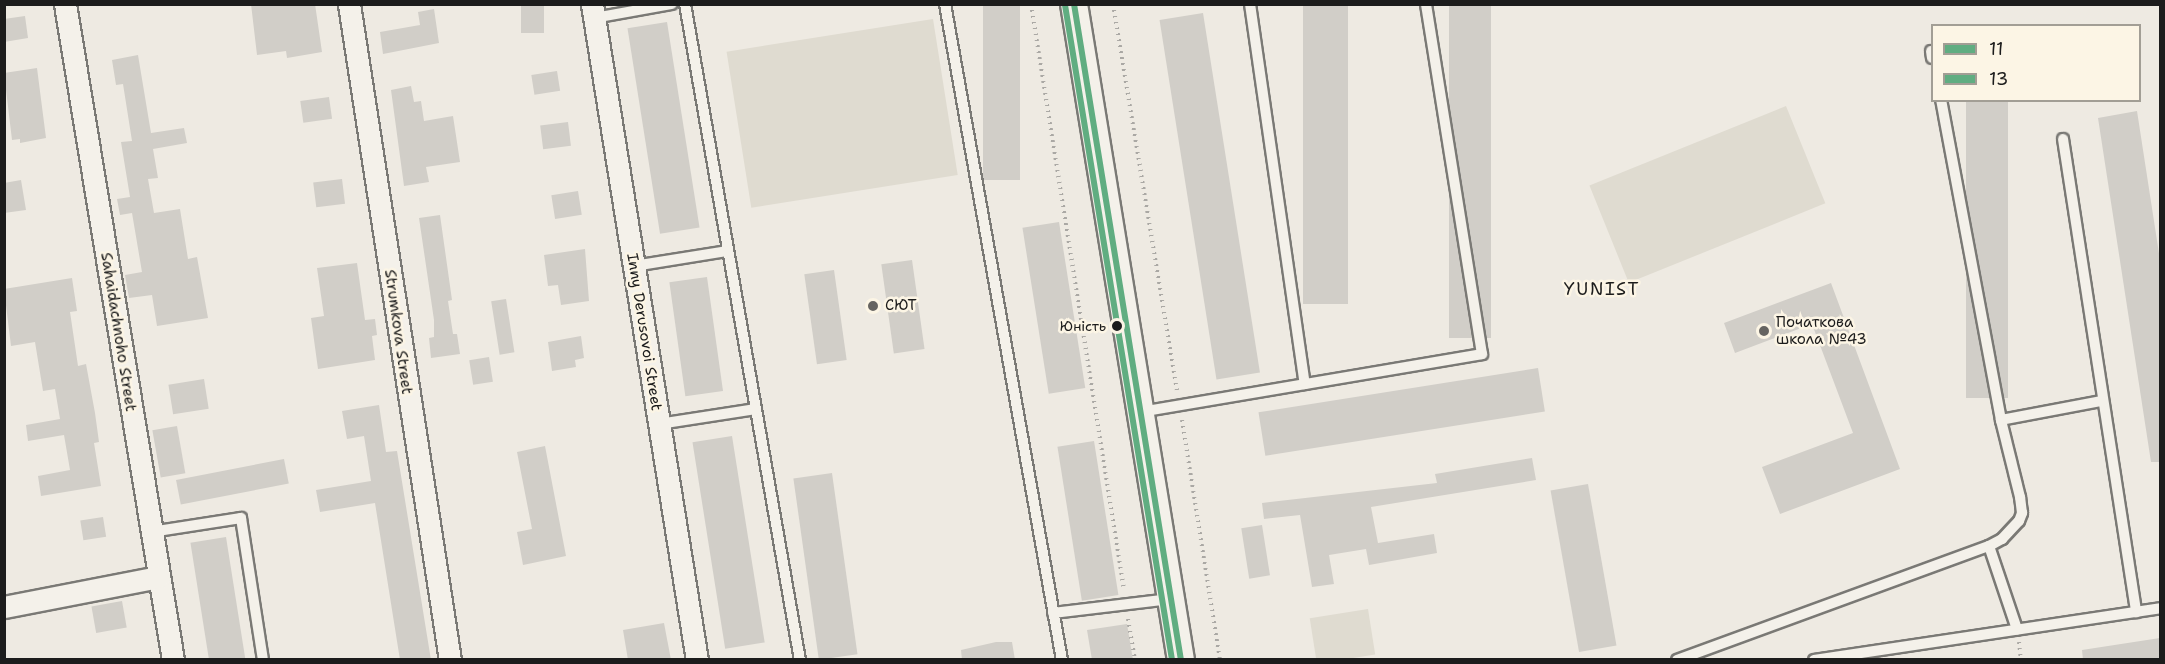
<!DOCTYPE html>
<meta charset="utf-8">
<style>
body{margin:0}
#map{position:relative;width:2165px;height:664px;overflow:hidden;background:#eeeae2;font-family:"Shantell Sans",sans-serif}
div>[style]{position:absolute}
.green>*{inset:0;background:#dfdbd0;transform-origin:0 0}
.building>*{inset:0;background:#d1cec8;transform-origin:0 0}
.path>*{height:4px;margin-top:-2px;transform-origin:0;background:repeating-linear-gradient(90deg,#aaa8a4 0 1.5px,transparent 0 6px)}
.roads{filter:drop-shadow(2px 0 #7a7975) drop-shadow(-2px 0 #7a7975) drop-shadow(0 2px #7a7975) drop-shadow(0 -2px #7a7975)}
.service>*{height:10px;margin:-5px;padding:0 5px;transform-origin:5px;border-radius:5px;background:#f4f1ea}
.minor>*{height:21px;margin:-10.5px;padding:0 10.5px;transform-origin:10.5px;border-radius:10.5px;background:#f4f1ea}
.tertiary>*{height:26px;margin:-13px;padding:0 13px;transform-origin:13px;border-radius:13px;background:#f4f1ea}
.bus-1>*{height:6px;margin:-3px;padding:0 3px;transform-origin:3px;border-radius:3px;background:#60ad81}
.bus-2>*{height:6px;margin:-3px;padding:0 3px;transform-origin:3px;border-radius:3px;background:#60ad81}
.dots>*{width:16px;height:16px;translate:-50% -50%;box-sizing:border-box;border:3px solid #fcf5e5;border-radius:50%}
span{translate:-50% -50%;white-space:nowrap;text-align:center;line-height:1.15;-webkit-text-stroke:5px #fcf5e5;paint-order:stroke}
.bus-label{font-size:14px;color:#1c1c1c}
.right{translate:-100% -50%;text-align:right}
.poi-label{font-size:15px;color:#1c1c1c}
.left{translate:0 -50%;text-align:left}
.street-label{font-size:15px;color:#1c1c1c}
.quarter-label{font-size:18px;color:#1c1c1c;letter-spacing:1.5px}
.frame{position:absolute;inset:0;border:6px solid #1c1c1c;pointer-events:none}
.legend{position:absolute;left:1931px;top:24px;width:210px;height:78px;box-sizing:border-box;background:#fcf5e5;border:2px solid #a29e95;margin:0;padding:8px 10px;list-style:none;font-size:18px;color:#1c1c1c}
.legend li{display:flex;align-items:center;gap:12px;height:30px}
.legend b{width:30px;border:2px solid #a29e95}
</style>
<div id="map">
<div class="green">
<i style="left:933px;top:19px;width:158px;height:209px;rotate:81deg"></i>
<i style="left:1786px;top:106px;width:105px;height:212px;rotate:68deg"></i>
<i style="left:1368px;top:609px;width:46px;height:59px;rotate:81deg"></i>
</div>
<div class="building">
<i style="clip-path:polygon(251px 4px,315px 4px,322px 52px,287px 58px,286px 51px,257px 55px)"></i>
<i style="left:521px;top:4px;width:23px;height:29px"></i>
<i style="left:983px;top:4px;width:37px;height:176px"></i>
<i style="left:1303px;top:4px;width:45px;height:300px"></i>
<i style="left:1449px;top:4px;width:42px;height:334px"></i>
<i style="clip-path:polygon(434px 9px,439px 43px,383px 54px,380px 32px,420px 25px,418px 12px)"></i>
<i style="left:1203px;top:13px;width:364px;height:44px;rotate:81deg"></i>
<i style="clip-path:polygon(25px 16px,28px 38px,4px 42px,4px 19px)"></i>
<i style="left:667px;top:22px;width:208px;height:40px;rotate:81deg"></i>
<i style="clip-path:polygon(138px 55px,151px 133px,184px 128px,187px 143px,153px 149px,158px 178px,148px 179px,154px 213px,180px 209px,188px 259px,197px 257px,208px 318px,157px 326px,152px 295px,129px 298px,125px 275px,142px 272px,132px 213px,120px 215px,117px 199px,130px 197px,121px 142px,132px 141px,123px 84px,116px 85px,112px 60px)"></i>
<i style="clip-path:polygon(37px 68px,46px 138px,20px 143px,20px 139px,12px 140px,4px 73px)"></i>
<i style="left:557px;top:71px;width:20px;height:26px;rotate:81deg"></i>
<i style="clip-path:polygon(411px 86px,414px 102px,421px 101px,424px 121px,453px 116px,460px 162px,426px 167px,429px 182px,404px 186px,391px 90px)"></i>
<i style="left:329px;top:97px;width:22px;height:29px;rotate:82deg"></i>
<i style="left:1966px;top:100px;width:42px;height:298px"></i>
<i style="clip-path:polygon(2137px 111px,2160px 260px,2160px 462px,2151px 462px,2098px 118px)"></i>
<i style="left:568px;top:122px;width:24px;height:28px;rotate:83deg"></i>
<i style="left:342px;top:179px;width:25px;height:29px;rotate:83deg"></i>
<i style="clip-path:polygon(21px 180px,26px 210px,4px 213px,4px 183px)"></i>
<i style="left:578px;top:191px;width:24px;height:27px;rotate:81deg"></i>
<i style="clip-path:polygon(440px 215px,452px 300px,448px 301px,453px 334px,457px 334px,460px 354px,431px 358px,429px 338px,434px 337px,434px 320px,419px 218px)"></i>
<i style="left:1059px;top:222px;width:168px;height:37px;rotate:81deg"></i>
<i style="clip-path:polygon(585px 249px,589px 301px,561px 305px,558px 285px,548px 286px,544px 255px)"></i>
<i style="left:912px;top:260px;width:90px;height:31px;rotate:82deg"></i>
<i style="clip-path:polygon(357px 263px,365px 320px,375px 319px,377px 335px,372px 336px,375px 360px,318px 369px,311px 318px,324px 316px,317px 268px)"></i>
<i style="left:834px;top:270px;width:91px;height:30px;rotate:82deg"></i>
<i style="left:707px;top:277px;width:115px;height:38px;rotate:82deg"></i>
<i style="clip-path:polygon(72px 278px,77px 311px,70px 312px,78px 366px,86px 364px,95px 413px,99px 442px,94px 443px,101px 486px,41px 496px,38px 476px,70px 470px,64px 435px,28px 441px,26px 425px,60px 419px,55px 389px,43px 391px,35px 342px,11px 346px,4px 289px)"></i>
<i style="clip-path:polygon(1831px 283px,1900px 469px,1780px 514px,1762px 467px,1853px 433px,1812px 324px,1735px 353px,1724px 323px)"></i>
<i style="left:506px;top:299px;width:54px;height:15px;rotate:81deg"></i>
<i style="clip-path:polygon(581px 336px,584px 358px,575px 360px,576px 367px,552px 371px,548px 342px)"></i>
<i style="left:489px;top:357px;width:25px;height:20px;rotate:81deg"></i>
<i style="left:1538px;top:368px;width:44px;height:283px;rotate:81deg"></i>
<i style="left:204px;top:379px;width:30px;height:36px;rotate:81deg"></i>
<i style="clip-path:polygon(379px 405px,386px 452px,397px 451px,431px 660px,400px 660px,375px 503px,320px 512px,316px 490px,371px 481px,364px 436px,347px 439px,342px 411px)"></i>
<i style="left:177px;top:426px;width:48px;height:25px;rotate:80deg"></i>
<i style="left:732px;top:436px;width:209px;height:40px;rotate:81deg"></i>
<i style="left:1094px;top:441px;width:156px;height:37px;rotate:81deg"></i>
<i style="clip-path:polygon(545px 446px,566px 556px,523px 565px,517px 532px,532px 529px,517px 452px)"></i>
<i style="clip-path:polygon(1532px 458px,1536px 480px,1371px 507px,1378px 543px,1434px 534px,1437px 553px,1369px 565px,1366px 549px,1329px 555px,1334px 584px,1312px 587px,1300px 515px,1264px 519px,1262px 503px,1437px 483px,1435px 474px)"></i>
<i style="left:284px;top:459px;width:25px;height:110px;rotate:79deg"></i>
<i style="left:832px;top:473px;width:183px;height:39px;rotate:82deg"></i>
<i style="left:1588px;top:484px;width:164px;height:38px;rotate:80deg"></i>
<i style="left:103px;top:517px;width:20px;height:23px;rotate:81deg"></i>
<i style="left:1262px;top:525px;width:51px;height:21px;rotate:81deg"></i>
<i style="left:226px;top:537px;width:124px;height:36px;rotate:81deg"></i>
<i style="left:122px;top:601px;width:27px;height:31px;rotate:80deg"></i>
<i style="clip-path:polygon(664px 623px,671px 660px,628px 660px,623px 630px)"></i>
<i style="clip-path:polygon(1127px 624px,1133px 660px,1092px 660px,1087px 630px)"></i>
<i style="clip-path:polygon(2160px 638px,2160px 660px,2083px 660px,2082px 650px)"></i>
<i style="clip-path:polygon(996px 642px,1012px 642px,1015px 660px,962px 660px,961px 650px)"></i>
</div>
<div class="path">
<i style="left:1031px;top:4px;width:593px;rotate:80.98deg"></i>
<i style="left:1113px;top:4px;width:393px;rotate:80.6deg"></i>
<i style="left:1182px;top:420px;width:243px;rotate:81deg"></i>
<i style="left:1128px;top:619px;width:42px;rotate:80.3deg"></i>
<i style="left:2019px;top:642px;width:18px;rotate:84deg"></i>
</div>
<div class="roads">
<div class="service">
<i style="left:685px;top:4px;width:666px;rotate:80.06deg"></i>
<i style="left:945px;top:4px;width:666px;rotate:79.89deg"></i>
<i style="left:1250px;top:4px;width:384px;rotate:81.8deg"></i>
<i style="left:594px;top:18px;width:79px;rotate:-10.2deg"></i>
<i style="left:1931px;top:51px;width:7px;rotate:82deg"></i>
<i style="left:2063px;top:139px;width:479px;rotate:81.2deg"></i>
<i style="left:634px;top:266px;width:95px;rotate:-9.1deg"></i>
<i style="left:1140px;top:412px;width:347px;rotate:-9.6deg"></i>
<i style="left:1482px;top:354px;width:354px;rotate:-99.1deg"></i>
<i style="left:2001px;top:420px;width:103px;rotate:-10.7deg"></i>
<i style="left:659px;top:424px;width:98px;rotate:-8.8deg"></i>
<i style="left:151px;top:532px;width:91px;rotate:-8.8deg"></i>
<i style="left:241px;top:518px;width:144px;rotate:81.2deg"></i>
<i style="left:1989px;top:546px;width:88px;rotate:71.4deg"></i>
<i style="left:1053px;top:613px;width:118px;rotate:-6.8deg"></i>
<i style="left:1677px;top:660px;width:332px;rotate:-20.1deg"></i>
<i style="left:1989px;top:546px;width:15px;rotate:-28deg"></i>
<i style="left:2002px;top:539px;width:25px;rotate:-47deg"></i>
<i style="left:2019px;top:521px;width:9px;rotate:-69deg"></i>
<i style="left:2022px;top:513px;width:16px;rotate:-97deg"></i>
<i style="left:2020px;top:497px;width:79px;rotate:-103.9deg"></i>
<i style="left:2001px;top:420px;width:326px;rotate:-100.6deg"></i>
<i style="left:1814px;top:660px;width:350px;rotate:-8.5deg"></i>
</div>
<div class="minor">
<i style="left:65px;top:4px;width:665px;rotate:80.65deg"></i>
<i style="left:349px;top:4px;width:664px;rotate:81.25deg"></i>
<i style="left:592px;top:4px;width:664px;rotate:80.91deg"></i>
<i style="left:4px;top:607px;width:158px;rotate:-11deg"></i>
</div>
<div class="tertiary">
<i style="left:1074px;top:4px;width:665px;rotate:80.74deg"></i>
</div>
</div>
<div class="bus-1">
<i style="left:1074px;top:4px;width:665px;rotate:80.74deg"></i>
</div>
<div class="bus-2">
<i style="left:1065px;top:5px;width:664px;rotate:80.72deg"></i>
</div>
<div class="dots">
<i style="left:873px;top:306px;background:#666461"></i>
<i style="left:1117px;top:326px;background:#1c1c1c"></i>
<i style="left:1764px;top:331px;background:#666461"></i>
</div>
<div class="bus-label">
<span class="right" style="left:1106px;top:326px">Юність</span>
</div>
<div class="poi-label">
<span class="left" style="left:885px;top:306px">СЮТ</span>
<span class="left" style="left:1776px;top:331px">Початкова<br>школа №43</span>
</div>
<div class="street-label">
<span style="left:118px;top:332px;rotate:81deg">Sahaidachnoho Street</span>
<span style="left:398px;top:332px;rotate:82deg">Strumkova Street</span>
<span style="left:644px;top:332px;rotate:81deg">Inny Derusovoi Street</span>
</div>
<div class="quarter-label">
<span style="left:1602px;top:289px">YUNIST</span>
</div>
<div class="frame"></div>
<ul class="legend">
<li><b style="height:8px;background:#60ad81"></b>11</li>
<li><b style="height:8px;background:#60ad81"></b>13</li>
</ul>
</div>
